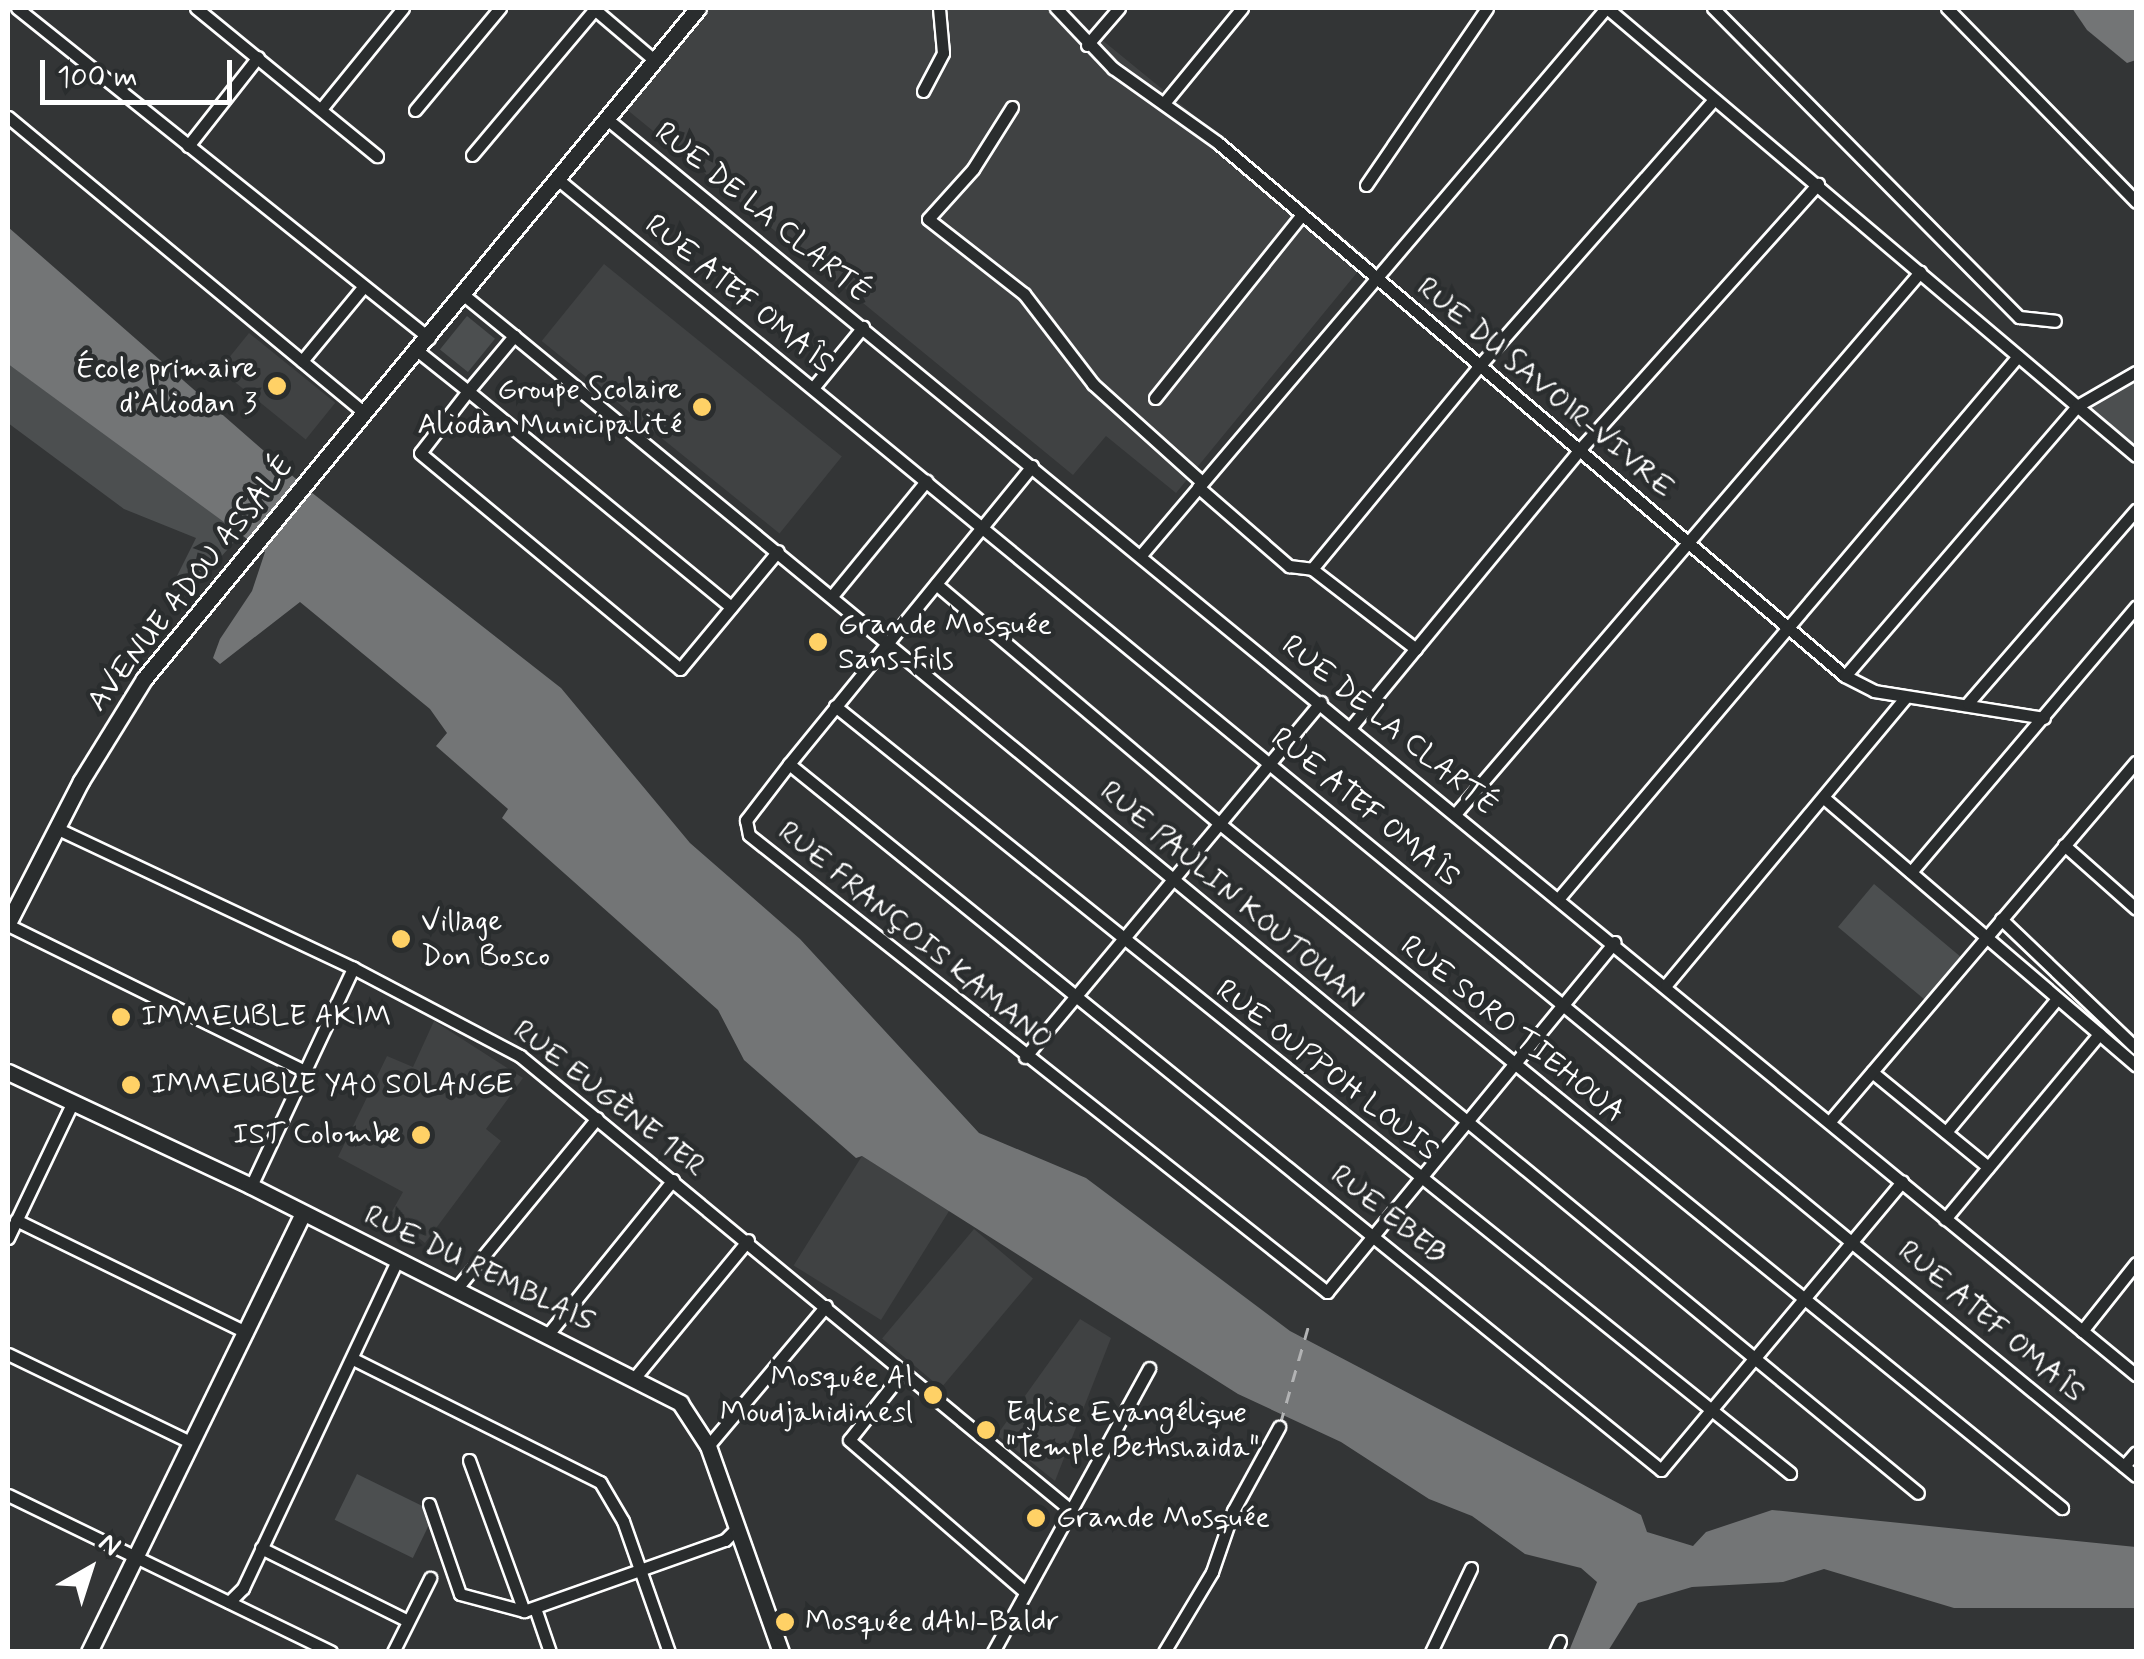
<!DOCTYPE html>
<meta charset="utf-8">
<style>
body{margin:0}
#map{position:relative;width:2144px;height:1659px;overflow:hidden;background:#333536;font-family:Mynerve,sans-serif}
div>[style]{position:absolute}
.built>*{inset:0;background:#404243;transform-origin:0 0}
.green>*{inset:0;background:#4c4f50;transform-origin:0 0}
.water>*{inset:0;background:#737576}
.ferry>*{height:2.5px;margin-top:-1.25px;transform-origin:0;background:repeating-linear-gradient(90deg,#b2b3b4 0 12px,transparent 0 22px)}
.roads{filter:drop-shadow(2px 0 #fff) drop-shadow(-2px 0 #fff) drop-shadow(0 2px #fff) drop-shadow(0 -2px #fff)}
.street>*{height:11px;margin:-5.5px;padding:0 5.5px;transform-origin:5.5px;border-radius:5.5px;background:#2a2d2e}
.secondary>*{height:15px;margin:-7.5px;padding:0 7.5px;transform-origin:7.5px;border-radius:7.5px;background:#2a2d2e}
.dots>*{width:28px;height:28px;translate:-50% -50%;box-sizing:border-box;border:5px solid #2a2d2e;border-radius:50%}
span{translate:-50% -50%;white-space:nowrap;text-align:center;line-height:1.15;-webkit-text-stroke:9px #2a2d2e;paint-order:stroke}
.street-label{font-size:30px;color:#fff}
.poi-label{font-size:30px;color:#fff}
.right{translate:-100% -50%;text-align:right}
.left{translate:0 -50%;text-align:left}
.frame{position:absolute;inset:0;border:10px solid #fff;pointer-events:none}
.north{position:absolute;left:40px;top:1519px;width:100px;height:100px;-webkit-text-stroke:8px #2a2d2e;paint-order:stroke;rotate:39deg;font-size:28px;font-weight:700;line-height:40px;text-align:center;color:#fff}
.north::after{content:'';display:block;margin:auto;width:35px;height:45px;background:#fff;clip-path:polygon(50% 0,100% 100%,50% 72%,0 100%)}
.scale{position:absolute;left:40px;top:60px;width:192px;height:45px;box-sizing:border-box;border:5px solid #fff;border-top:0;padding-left:12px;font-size:30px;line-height:35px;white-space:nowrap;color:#fff;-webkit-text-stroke:8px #2a2d2e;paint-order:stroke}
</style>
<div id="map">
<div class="built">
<i style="clip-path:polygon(707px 8px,1063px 8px,1369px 258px,1176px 493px,1106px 436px,1073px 475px,625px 108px)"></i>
<i style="left:604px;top:264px;width:306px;height:99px;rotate:39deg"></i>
<i style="left:249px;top:333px;width:111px;height:47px;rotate:39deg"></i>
<i style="clip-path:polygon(434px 1021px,523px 1078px,486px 1129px,501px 1141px,425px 1243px,390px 1215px,403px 1192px,338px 1157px,387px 1056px,413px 1067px)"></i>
<i style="left:862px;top:1156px;width:103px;height:129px;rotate:32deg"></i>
<i style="left:974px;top:1229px;width:77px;height:143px;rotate:40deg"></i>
<i style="clip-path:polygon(1080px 1319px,1111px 1338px,1055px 1481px,997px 1435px)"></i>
</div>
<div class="green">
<i style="left:467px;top:316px;width:36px;height:43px;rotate:39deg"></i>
<i style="clip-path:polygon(8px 364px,243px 532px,212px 567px,172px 586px,196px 538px,124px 509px,8px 423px)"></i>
<i style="clip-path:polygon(2136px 381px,2136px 447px,2088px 405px)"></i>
<i style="left:1874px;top:884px;width:113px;height:56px;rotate:40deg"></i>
<i style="left:357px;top:1474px;width:87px;height:51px;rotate:26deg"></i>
</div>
<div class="water">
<i style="clip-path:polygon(2072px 8px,2136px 8px,2136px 60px,2127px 63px,2087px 30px)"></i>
<i style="clip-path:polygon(8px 227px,311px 492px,561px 688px,690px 843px,800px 939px,979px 1133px,1086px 1178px,1290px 1331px,1641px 1515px,1647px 1532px,1693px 1546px,1706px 1532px,1772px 1510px,2136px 1547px,2136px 1608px,1954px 1608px,1824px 1569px,1783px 1582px,1692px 1587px,1638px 1603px,1608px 1651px,1569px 1651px,1597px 1582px,1581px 1568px,1525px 1554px,1472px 1516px,1429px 1499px,1341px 1442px,1238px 1394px,862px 1156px,856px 1158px,744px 1060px,718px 1010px,502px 818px,508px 809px,436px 746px,447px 733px,430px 709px,300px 602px,220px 664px,213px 658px,220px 639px,252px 591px,265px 552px,8px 364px)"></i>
</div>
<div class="ferry">
<i style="left:1280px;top:1424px;width:108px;rotate:-73.9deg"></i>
</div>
<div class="roads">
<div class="street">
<i style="left:17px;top:8px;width:528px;rotate:38.69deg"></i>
<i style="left:196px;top:8px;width:234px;rotate:39.3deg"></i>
<i style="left:593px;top:8px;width:80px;rotate:40.4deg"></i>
<i style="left:1056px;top:8px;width:83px;rotate:46.5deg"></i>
<i style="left:1113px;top:68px;width:128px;rotate:35.4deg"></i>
<i style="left:1217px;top:142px;width:824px;rotate:40.38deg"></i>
<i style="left:1845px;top:676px;width:33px;rotate:27deg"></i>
<i style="left:1874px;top:691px;width:172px;rotate:9deg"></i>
<i style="left:1607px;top:8px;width:693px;rotate:40.26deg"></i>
<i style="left:1713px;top:8px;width:435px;rotate:45.3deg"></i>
<i style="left:2019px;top:317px;width:36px;rotate:6deg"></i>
<i style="left:1947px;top:8px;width:271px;rotate:45.7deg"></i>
<i style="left:1087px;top:45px;width:49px;rotate:-49.1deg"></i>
<i style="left:923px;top:91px;width:43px;rotate:-62.2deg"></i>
<i style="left:943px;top:53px;width:45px;rotate:-95.1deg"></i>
<i style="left:1164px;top:103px;width:123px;rotate:-50.6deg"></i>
<i style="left:1012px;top:107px;width:73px;rotate:122.2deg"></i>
<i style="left:973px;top:169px;width:67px;rotate:132deg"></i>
<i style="left:928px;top:219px;width:122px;rotate:38deg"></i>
<i style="left:1024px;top:294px;width:113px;rotate:52.5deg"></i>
<i style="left:1093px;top:384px;width:147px;rotate:42deg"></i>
<i style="left:321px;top:109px;width:130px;rotate:-50.9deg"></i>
<i style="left:415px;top:110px;width:133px;rotate:-50.2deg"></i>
<i style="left:8px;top:117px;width:462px;rotate:39.7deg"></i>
<i style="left:607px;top:119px;width:1979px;rotate:39.4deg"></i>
<i style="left:188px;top:146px;width:113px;rotate:-51.8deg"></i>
<i style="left:472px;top:155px;width:192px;rotate:-49.9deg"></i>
<i style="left:561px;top:182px;width:2038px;rotate:39.41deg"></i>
<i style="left:1366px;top:185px;width:214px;rotate:-55.6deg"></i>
<i style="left:514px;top:336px;width:1819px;rotate:39.49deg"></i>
<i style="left:419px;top:352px;width:63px;rotate:38.5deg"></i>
<i style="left:468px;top:391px;width:72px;rotate:-50.1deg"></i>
<i style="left:514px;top:336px;width:63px;rotate:-140.8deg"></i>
<i style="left:302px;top:361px;width:97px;rotate:-50.4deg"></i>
<i style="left:813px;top:388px;width:79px;rotate:-50.7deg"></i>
<i style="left:1155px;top:398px;width:233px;rotate:-51.3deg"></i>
<i style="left:1032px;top:466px;width:385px;rotate:129.2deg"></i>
<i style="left:789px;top:764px;width:71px;rotate:127.5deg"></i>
<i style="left:746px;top:820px;width:15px;rotate:79deg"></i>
<i style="left:749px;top:835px;width:737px;rotate:38.33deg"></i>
<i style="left:1327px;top:1292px;width:453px;rotate:-50.6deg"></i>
<i style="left:1198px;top:487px;width:121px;rotate:41deg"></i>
<i style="left:1289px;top:566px;width:23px;rotate:7deg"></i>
<i style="left:1312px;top:569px;width:131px;rotate:37.6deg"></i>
<i style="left:1141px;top:555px;width:718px;rotate:-49.63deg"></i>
<i style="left:1312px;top:569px;width:264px;rotate:-50.5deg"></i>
<i style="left:1480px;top:365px;width:354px;rotate:-48.6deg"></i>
<i style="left:936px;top:584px;width:372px;rotate:40.2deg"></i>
<i style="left:1220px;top:824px;width:1085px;rotate:39.09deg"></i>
<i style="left:832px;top:596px;width:149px;rotate:-50.7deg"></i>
<i style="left:731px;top:607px;width:340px;rotate:-140.6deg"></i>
<i style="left:468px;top:391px;width:78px;rotate:127.7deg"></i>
<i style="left:420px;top:453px;width:338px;rotate:39.7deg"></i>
<i style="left:680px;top:669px;width:153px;rotate:-50.3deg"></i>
<i style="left:1845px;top:676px;width:356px;rotate:-49.3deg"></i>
<i style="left:2077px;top:406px;width:68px;rotate:-30deg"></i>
<i style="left:1968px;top:703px;width:256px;rotate:-49deg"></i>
<i style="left:835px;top:706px;width:1225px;rotate:38.77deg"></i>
<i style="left:1351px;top:727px;width:362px;rotate:-50.5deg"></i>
<i style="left:1581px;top:448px;width:355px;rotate:-48.1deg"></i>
<i style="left:789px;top:764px;width:1122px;rotate:38.99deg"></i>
<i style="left:1661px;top:1470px;width:376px;rotate:-50.1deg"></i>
<i style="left:1824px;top:798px;width:411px;rotate:40.6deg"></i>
<i style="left:1456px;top:813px;width:713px;rotate:-49.38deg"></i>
<i style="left:56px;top:828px;width:328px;rotate:25.2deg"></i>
<i style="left:353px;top:968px;width:189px;rotate:27.8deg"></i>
<i style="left:520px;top:1056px;width:710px;rotate:39.52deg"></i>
<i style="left:2064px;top:845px;width:96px;rotate:41.6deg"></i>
<i style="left:1911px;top:872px;width:348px;rotate:-49.7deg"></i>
<i style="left:1559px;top:898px;width:710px;rotate:-49.74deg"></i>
<i style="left:2001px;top:919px;width:187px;rotate:43.7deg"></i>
<i style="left:8px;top:925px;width:331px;rotate:26.2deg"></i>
<i style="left:1666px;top:985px;width:375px;rotate:-50.2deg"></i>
<i style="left:1025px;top:1057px;width:462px;rotate:-50.2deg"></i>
<i style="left:1872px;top:1072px;width:150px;rotate:39.3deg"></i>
<i style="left:1831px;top:1120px;width:470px;rotate:-49.6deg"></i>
<i style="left:1946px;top:1132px;width:173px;rotate:-50.2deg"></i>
<i style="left:251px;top:1186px;width:241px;rotate:-64.9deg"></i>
<i style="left:1945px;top:1219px;width:241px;rotate:-50.2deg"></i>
<i style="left:16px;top:1220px;width:256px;rotate:26deg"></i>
<i style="left:8px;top:1238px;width:151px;rotate:-64.5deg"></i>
<i style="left:457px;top:1288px;width:220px;rotate:-50.5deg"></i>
<i style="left:2082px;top:1331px;width:87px;rotate:-51.5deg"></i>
<i style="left:549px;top:1333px;width:197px;rotate:-51deg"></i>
<i style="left:8px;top:1354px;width:204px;rotate:25.8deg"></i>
<i style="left:353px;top:1359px;width:276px;rotate:26.5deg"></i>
<i style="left:600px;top:1482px;width:45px;rotate:59.5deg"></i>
<i style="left:623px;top:1521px;width:139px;rotate:70.7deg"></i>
<i style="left:902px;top:1373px;width:85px;rotate:128.3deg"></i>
<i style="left:849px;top:1440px;width:231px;rotate:40.8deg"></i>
<i style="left:636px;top:1376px;width:176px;rotate:-50.5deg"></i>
<i style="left:708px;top:1446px;width:183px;rotate:-49.9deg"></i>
<i style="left:469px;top:1460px;width:161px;rotate:70deg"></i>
<i style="left:2124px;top:1466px;width:18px;rotate:-49deg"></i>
<i style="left:8px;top:1495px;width:359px;rotate:25.9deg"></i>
<i style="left:429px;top:1504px;width:95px;rotate:71deg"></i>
<i style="left:460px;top:1594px;width:66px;rotate:14.9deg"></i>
<i style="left:524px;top:1611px;width:213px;rotate:-19.5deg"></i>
<i style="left:725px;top:1540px;width:17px;rotate:-45deg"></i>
<i style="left:261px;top:1548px;width:164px;rotate:26.4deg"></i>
<i style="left:229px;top:1602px;width:20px;rotate:-45deg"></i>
<i style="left:243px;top:1588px;width:362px;rotate:-64.8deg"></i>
<i style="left:535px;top:1608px;width:46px;rotate:71.2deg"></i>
<i style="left:393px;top:1652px;width:83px;rotate:-63.4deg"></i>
<i style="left:993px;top:1652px;width:324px;rotate:-61.2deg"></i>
<i style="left:1164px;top:1652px;width:93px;rotate:-59deg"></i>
<i style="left:1212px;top:1572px;width:65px;rotate:-71deg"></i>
<i style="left:1233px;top:1511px;width:96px;rotate:-61.3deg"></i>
<i style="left:1431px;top:1652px;width:93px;rotate:-64.5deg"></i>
<i style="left:1555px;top:1652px;width:12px;rotate:-66deg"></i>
</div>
<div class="secondary">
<i style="left:8px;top:923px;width:160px;rotate:-62.8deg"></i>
<i style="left:81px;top:781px;width:120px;rotate:-58.3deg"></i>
<i style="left:144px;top:679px;width:870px;rotate:-50.46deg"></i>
<i style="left:8px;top:1072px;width:268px;rotate:25.1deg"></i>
<i style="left:251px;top:1186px;width:481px;rotate:26.8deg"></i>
<i style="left:680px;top:1403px;width:51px;rotate:56.9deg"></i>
<i style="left:708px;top:1446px;width:219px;rotate:70.5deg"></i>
<i style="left:89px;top:1652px;width:488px;rotate:-64deg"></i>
</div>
</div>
<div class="dots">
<i style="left:277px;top:386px;background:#ffd166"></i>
<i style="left:702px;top:407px;background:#ffd166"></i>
<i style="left:818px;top:642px;background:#ffd166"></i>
<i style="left:401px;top:939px;background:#ffd166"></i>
<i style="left:121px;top:1017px;background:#ffd166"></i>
<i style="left:131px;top:1085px;background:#ffd166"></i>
<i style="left:421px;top:1135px;background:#ffd166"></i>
<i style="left:933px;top:1395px;background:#ffd166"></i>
<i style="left:986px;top:1430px;background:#ffd166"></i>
<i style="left:1036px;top:1518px;background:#ffd166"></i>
<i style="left:785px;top:1622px;background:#ffd166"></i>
</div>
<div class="street-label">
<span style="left:762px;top:213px;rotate:39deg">RUE DE LA CLARTÉ</span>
<span style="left:739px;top:295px;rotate:39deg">RUE ATEF OMAÎS</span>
<span style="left:1545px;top:388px;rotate:40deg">RUE DU SAVOIR-VIVRE</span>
<span style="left:191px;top:584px;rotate:-52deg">AVENUE ADOU ASSALÉ</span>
<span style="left:1389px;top:726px;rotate:39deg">RUE DE LA CLARTÉ</span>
<span style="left:1365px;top:808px;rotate:39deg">RUE ATEF OMAÎS</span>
<span style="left:1232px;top:895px;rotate:40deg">RUE PAULIN KOUTOUAN</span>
<span style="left:915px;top:936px;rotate:39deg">RUE FRANÇOIS KAMANO</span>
<span style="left:1512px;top:1030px;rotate:39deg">RUE SORO TIEHOUA</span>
<span style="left:1327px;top:1071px;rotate:38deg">RUE OUPPOH LOUIS</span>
<span style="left:609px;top:1099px;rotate:38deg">RUE EUGÈNE 1ER</span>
<span style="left:1388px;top:1215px;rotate:39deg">RUE EBEB</span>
<span style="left:479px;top:1269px;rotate:26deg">RUE DU REMBLAIS</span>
<span style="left:1991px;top:1322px;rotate:40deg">RUE ATEF OMAÎS</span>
</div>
<div class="poi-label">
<span class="right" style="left:257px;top:386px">École primaire<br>d’Aliodan 3</span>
<span class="right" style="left:682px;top:407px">Groupe Scolaire<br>Aliodan Municipalité</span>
<span class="left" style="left:838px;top:642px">Grande Mosquée<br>Sans-Fils</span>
<span class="left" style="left:421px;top:939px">Village<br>Don Bosco</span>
<span class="left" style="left:141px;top:1017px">IMMEUBLE AKIM</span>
<span class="left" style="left:151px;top:1085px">IMMEUBLE YAO SOLANGE</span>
<span class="right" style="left:401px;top:1135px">IST Colombe</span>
<span class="right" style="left:913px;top:1395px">Mosquée Al<br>Moudjahidinesl</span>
<span class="left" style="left:1006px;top:1430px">Eglise Evangélique<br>"Temple Bethshaida"</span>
<span class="left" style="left:1056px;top:1518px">Grande Mosquée</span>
<span class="left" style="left:805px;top:1622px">Mosquée dAhl-Baldr</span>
</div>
<div class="frame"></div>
<div class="north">N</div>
<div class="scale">100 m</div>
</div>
